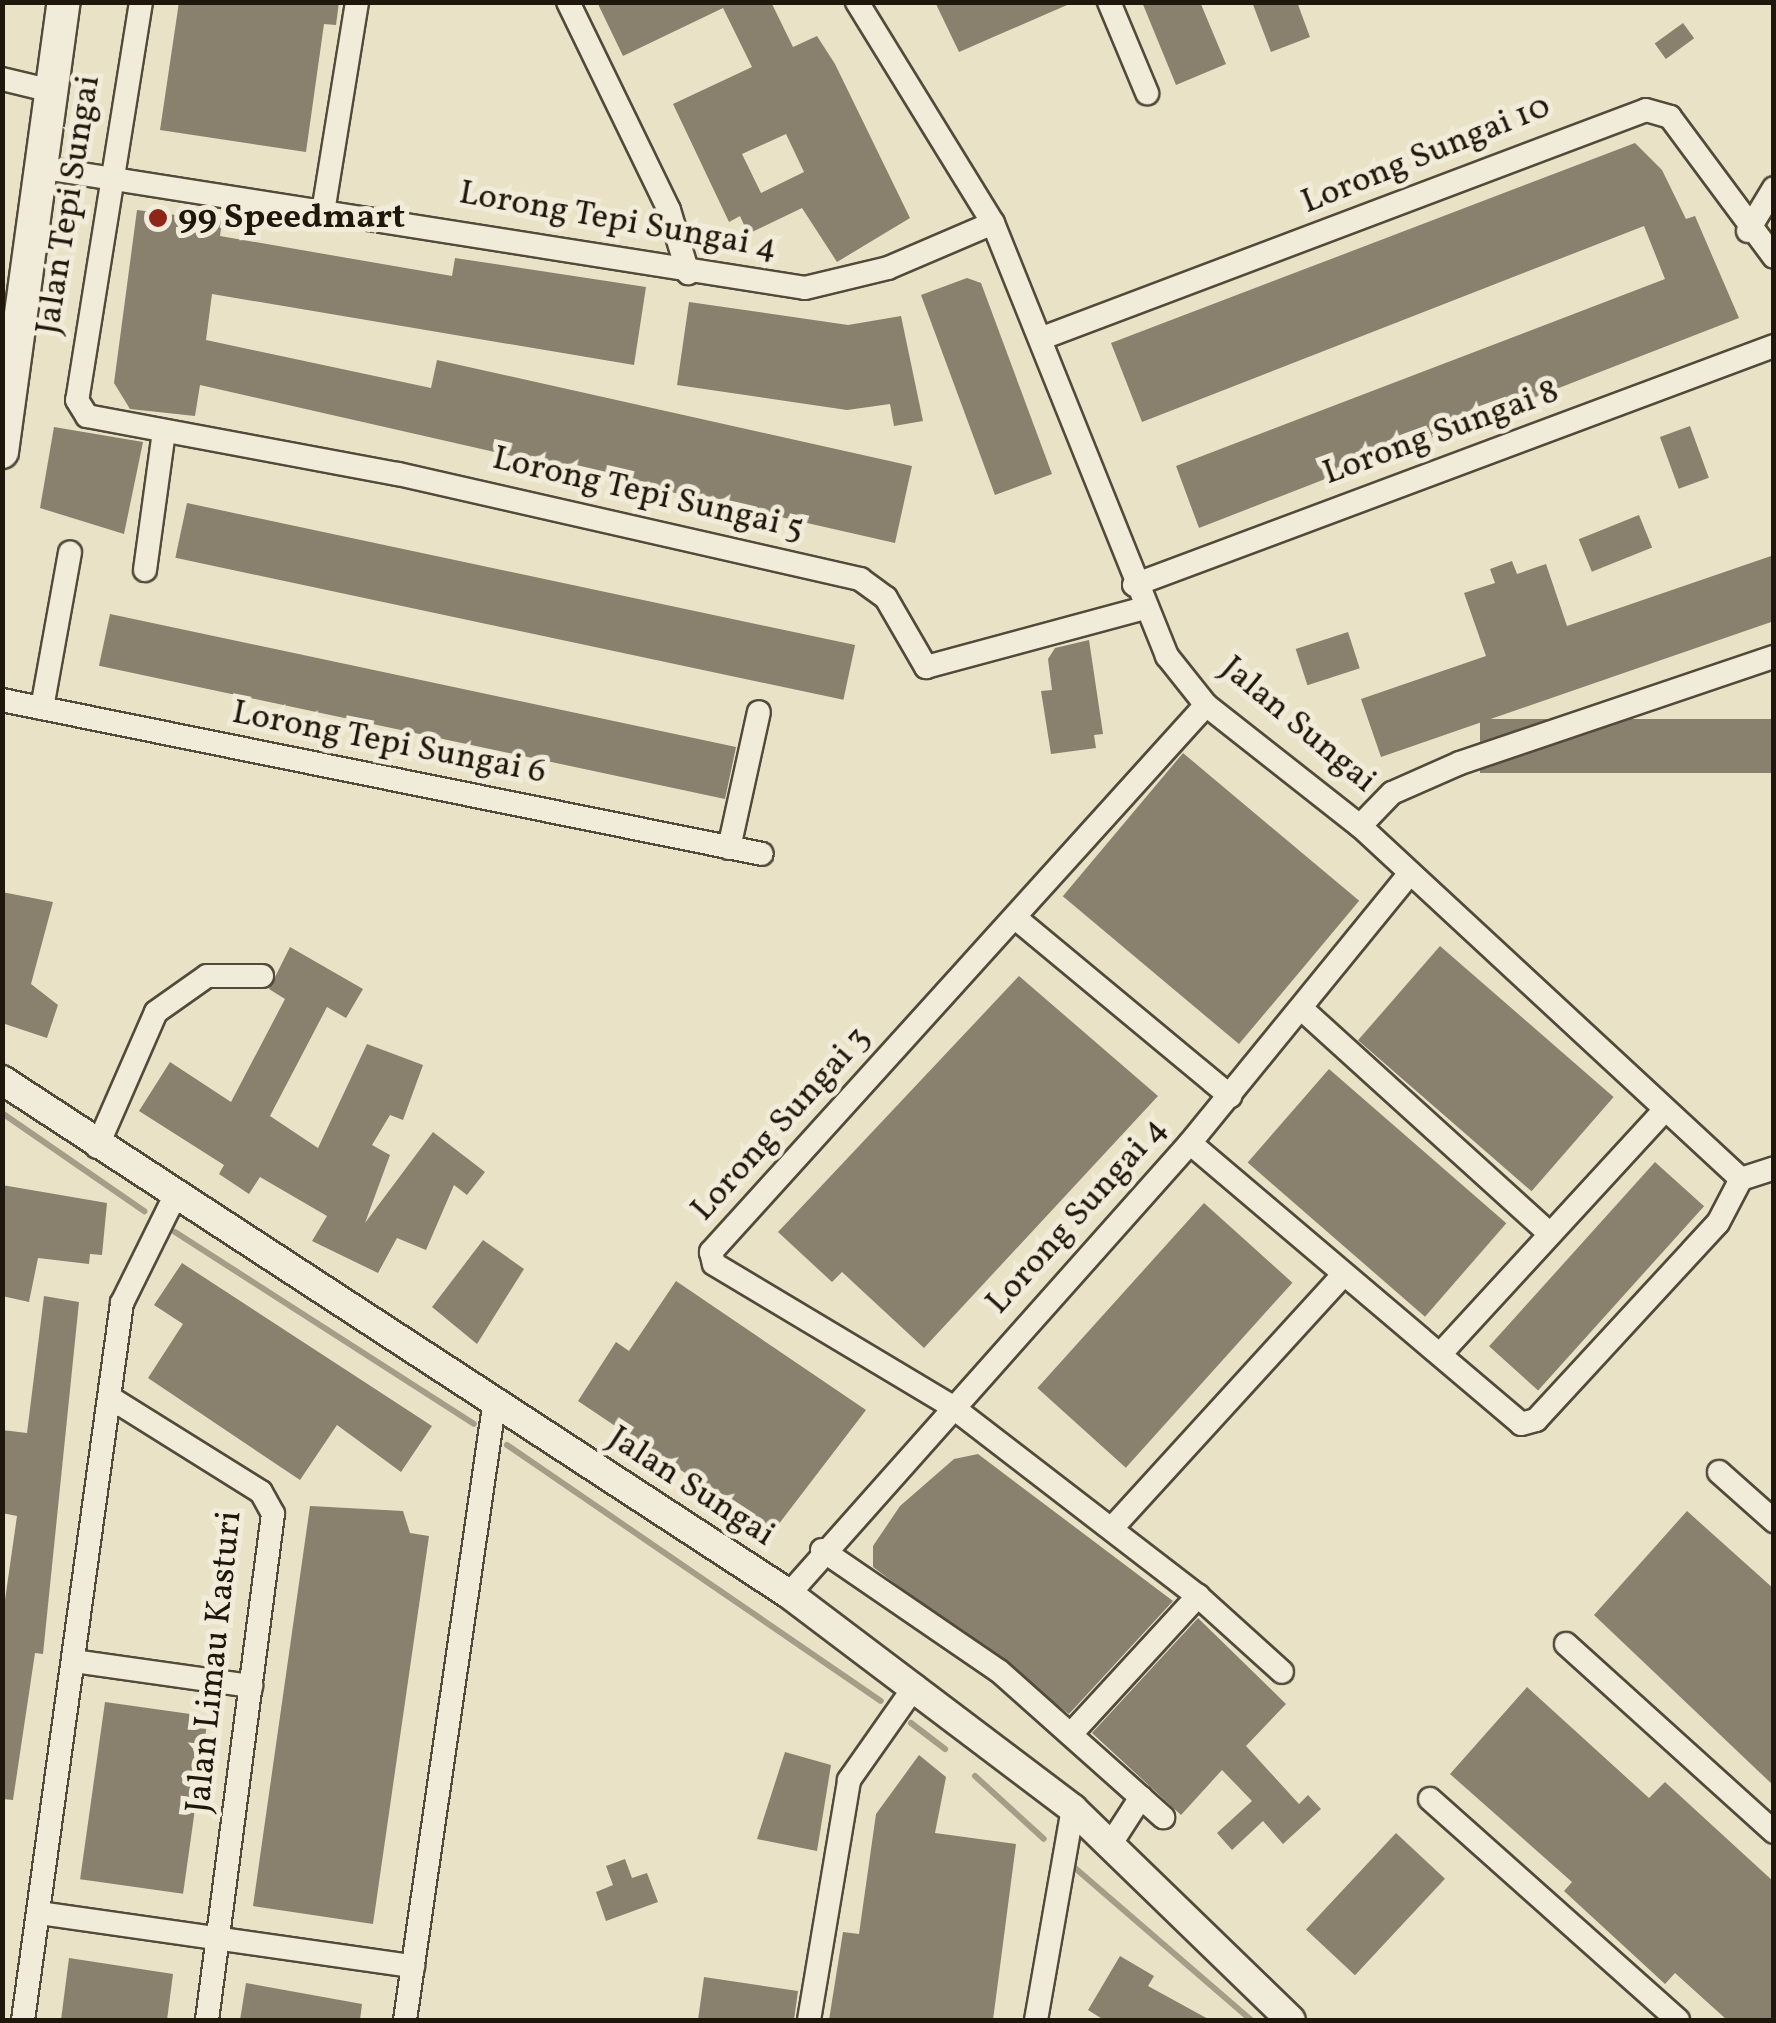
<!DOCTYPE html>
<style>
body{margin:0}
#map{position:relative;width:1776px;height:2023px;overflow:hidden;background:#e9e2c6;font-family:Vollkorn,serif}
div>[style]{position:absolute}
.stream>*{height:6px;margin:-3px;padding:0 3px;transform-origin:3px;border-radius:3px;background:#a59d87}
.building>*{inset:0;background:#89816d;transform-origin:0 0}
.roads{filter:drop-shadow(2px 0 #524a3a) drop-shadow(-2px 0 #524a3a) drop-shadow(0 2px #524a3a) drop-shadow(0 -2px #524a3a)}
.minor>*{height:22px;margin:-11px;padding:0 11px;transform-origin:11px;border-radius:11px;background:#f1ecda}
.tertiary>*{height:28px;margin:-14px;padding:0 14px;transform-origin:14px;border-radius:14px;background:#f1ecda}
.secondary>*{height:32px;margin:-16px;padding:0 16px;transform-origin:16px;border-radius:16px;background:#f1ecda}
.dots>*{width:28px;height:28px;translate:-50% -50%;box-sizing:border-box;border:5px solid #f1ecda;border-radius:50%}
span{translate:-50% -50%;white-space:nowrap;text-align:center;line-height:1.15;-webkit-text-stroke:10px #f1ecda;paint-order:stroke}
.street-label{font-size:35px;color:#20170c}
.poi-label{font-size:35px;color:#20170c;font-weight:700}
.left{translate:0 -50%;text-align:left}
.frame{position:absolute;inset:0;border:5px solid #20170c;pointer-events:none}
</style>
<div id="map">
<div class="stream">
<i style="left:2px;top:1113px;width:173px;rotate:34.6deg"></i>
<i style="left:175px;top:1232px;width:355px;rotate:32.7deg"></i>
<i style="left:507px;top:1445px;width:453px;rotate:34.4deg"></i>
<i style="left:911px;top:1723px;width:43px;rotate:37.4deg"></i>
<i style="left:975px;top:1776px;width:93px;rotate:42.4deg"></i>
<i style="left:1075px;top:1868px;width:233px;rotate:40.8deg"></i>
</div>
<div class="building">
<i style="clip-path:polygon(179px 2px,339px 2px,336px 25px,324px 24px,306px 152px,160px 130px)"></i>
<i style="clip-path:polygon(evenodd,597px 2px,771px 2px,793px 47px,817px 36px,835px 64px,910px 218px,837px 262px,802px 208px,748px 234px,740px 216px,729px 222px,673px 104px,752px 67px,723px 8px,623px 56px,597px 2px,786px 134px,804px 172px,761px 193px,742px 154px,786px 134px)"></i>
<i style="clip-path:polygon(935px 2px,1074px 2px,959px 52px)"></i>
<i style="clip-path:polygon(1142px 2px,1200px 2px,1226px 64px,1176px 85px)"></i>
<i style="clip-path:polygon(1252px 2px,1297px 2px,1310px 37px,1271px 52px)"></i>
<i style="left:1683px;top:23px;width:19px;height:35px;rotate:54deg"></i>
<i style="clip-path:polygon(1635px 143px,1662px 170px,1686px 219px,1695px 216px,1739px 318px,1199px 528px,1176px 466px,1665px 279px,1644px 226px,1142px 422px,1111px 343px)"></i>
<i style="clip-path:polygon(137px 210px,222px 221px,220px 236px,452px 276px,455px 258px,646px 287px,634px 365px,212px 294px,206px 340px,431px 388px,437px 360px,912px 466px,895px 543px,200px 385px,195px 416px,130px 409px,114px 383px)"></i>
<i style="clip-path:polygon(967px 278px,981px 283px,1052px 474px,995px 495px,921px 295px)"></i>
<i style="clip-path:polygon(689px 302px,848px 325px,901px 316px,923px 421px,894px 426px,890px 404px,847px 410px,677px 385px)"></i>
<i style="left:1690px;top:426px;width:55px;height:32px;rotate:70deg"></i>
<i style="clip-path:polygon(54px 427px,143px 442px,124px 534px,40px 508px)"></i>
<i style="left:187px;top:503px;width:683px;height:56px;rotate:12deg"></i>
<i style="left:1639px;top:515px;width:35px;height:65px;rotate:68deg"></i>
<i style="clip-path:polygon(1774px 555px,1774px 621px,1381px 757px,1361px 699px,1486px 656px,1464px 593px,1495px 583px,1490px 569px,1512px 561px,1517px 574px,1546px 564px,1567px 626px)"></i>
<i style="left:110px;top:614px;width:640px;height:53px;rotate:12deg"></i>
<i style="left:1348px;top:632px;width:38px;height:55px;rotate:72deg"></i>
<i style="clip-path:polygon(1089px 640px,1103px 734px,1094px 735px,1096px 748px,1051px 754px,1041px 691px,1052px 690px,1048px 659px,1055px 648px)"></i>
<i style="left:1774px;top:719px;width:54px;height:294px;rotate:90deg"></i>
<i style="left:1183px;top:753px;width:230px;height:187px;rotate:40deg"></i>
<i style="clip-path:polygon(2px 892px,53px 902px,31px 984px,58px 1005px,47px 1038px,2px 1023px)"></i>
<i style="left:1440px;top:946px;width:230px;height:125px;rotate:41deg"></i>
<i style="clip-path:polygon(290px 947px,363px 989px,346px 1018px,327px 1007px,270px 1116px,318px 1148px,367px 1044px,423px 1065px,403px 1120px,390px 1115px,372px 1145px,390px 1155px,365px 1223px,433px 1132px,485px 1172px,467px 1195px,454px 1185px,426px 1250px,397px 1238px,378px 1273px,312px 1241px,327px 1216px,260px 1177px,249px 1194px,219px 1174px,224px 1165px,139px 1111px,170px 1062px,231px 1102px,285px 999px,269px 989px)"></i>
<i style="clip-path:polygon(1019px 976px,1158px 1096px,924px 1348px,842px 1272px,832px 1282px,778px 1232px)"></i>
<i style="left:1329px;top:1069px;width:235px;height:124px;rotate:41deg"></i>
<i style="left:1655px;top:1162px;width:66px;height:248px;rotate:42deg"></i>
<i style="clip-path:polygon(2px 1185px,107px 1203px,102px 1255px,90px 1254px,89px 1264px,38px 1258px,29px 1302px,2px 1296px)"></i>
<i style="left:1204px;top:1203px;width:119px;height:249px;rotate:42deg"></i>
<i style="clip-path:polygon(483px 1240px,524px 1269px,477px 1344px,432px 1307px)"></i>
<i style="clip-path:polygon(182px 1263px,432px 1426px,401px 1472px,337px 1425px,300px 1480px,148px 1378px,183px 1324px,154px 1305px)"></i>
<i style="clip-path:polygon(676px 1281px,866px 1410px,778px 1525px,767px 1528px,578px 1401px,616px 1342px,629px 1351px)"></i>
<i style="clip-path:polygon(44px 1296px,79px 1302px,43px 1654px,35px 1653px,13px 1800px,2px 1799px,2px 1621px,17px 1516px,2px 1513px,2px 1430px,27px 1433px)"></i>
<i style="clip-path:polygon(978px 1454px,1173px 1601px,1069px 1714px,873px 1567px,873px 1546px,900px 1506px,954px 1459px)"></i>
<i style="clip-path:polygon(310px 1506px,403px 1511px,410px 1533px,429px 1536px,373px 1924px,253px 1906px)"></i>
<i style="clip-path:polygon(1687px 1511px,1774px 1589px,1774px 1786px,1594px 1615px)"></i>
<i style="clip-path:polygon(1198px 1618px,1286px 1704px,1246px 1746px,1299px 1804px,1308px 1795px,1321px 1809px,1283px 1844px,1263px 1821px,1232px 1850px,1217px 1833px,1252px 1801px,1222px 1770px,1181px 1815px,1092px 1733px)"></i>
<i style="clip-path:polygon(1527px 1687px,1649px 1798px,1665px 1782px,1774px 1882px,1774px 2020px,1727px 2020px,1675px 1973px,1665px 1984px,1564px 1891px,1572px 1882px,1450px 1774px)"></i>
<i style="left:105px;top:1702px;width:104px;height:179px;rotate:8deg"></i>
<i style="clip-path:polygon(785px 1752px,831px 1765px,817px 1851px,757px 1839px)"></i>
<i style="clip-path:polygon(919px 1755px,946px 1777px,935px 1833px,1016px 1844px,993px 2020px,829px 2020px,843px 1932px,859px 1934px,876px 1814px)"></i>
<i style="left:1396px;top:1833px;width:67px;height:132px;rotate:43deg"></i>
<i style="clip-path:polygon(625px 1859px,632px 1878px,647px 1873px,658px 1902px,606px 1921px,596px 1892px,613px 1885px,606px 1866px)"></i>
<i style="clip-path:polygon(1120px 1956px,1154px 1976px,1148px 1986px,1210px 2020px,1104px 2020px,1088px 2010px)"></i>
<i style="clip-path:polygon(69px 1958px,173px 1974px,167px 2020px,61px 2020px)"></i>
<i style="clip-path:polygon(704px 1977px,798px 1991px,794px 2020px,698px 2020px)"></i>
<i style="clip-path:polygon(246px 1983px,362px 2004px,360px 2020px,240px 2020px)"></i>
</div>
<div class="roads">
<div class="minor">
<i style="left:141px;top:2px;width:403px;rotate:99.1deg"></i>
<i style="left:77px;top:400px;width:19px;rotate:58deg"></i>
<i style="left:87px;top:416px;width:316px;rotate:10.6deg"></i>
<i style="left:398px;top:474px;width:474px;rotate:12.8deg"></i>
<i style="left:860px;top:579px;width:32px;rotate:36deg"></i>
<i style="left:886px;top:598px;width:80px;rotate:59.9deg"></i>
<i style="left:926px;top:667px;width:226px;rotate:-15.1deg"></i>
<i style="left:568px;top:2px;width:231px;rotate:64.1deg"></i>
<i style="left:669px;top:210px;width:66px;rotate:73.2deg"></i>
<i style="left:857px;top:2px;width:259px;rotate:58.4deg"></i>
<i style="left:993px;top:223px;width:467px;rotate:68.1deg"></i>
<i style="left:1167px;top:656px;width:63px;rotate:51.5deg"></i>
<i style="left:1206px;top:705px;width:196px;rotate:38.2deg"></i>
<i style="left:1360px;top:826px;width:519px;rotate:42.82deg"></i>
<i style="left:1109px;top:2px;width:99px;rotate:67.3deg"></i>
<i style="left:2px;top:79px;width:51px;rotate:13.5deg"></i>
<i style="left:44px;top:168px;width:770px;rotate:8.96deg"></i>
<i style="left:805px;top:288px;width:85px;rotate:-13.5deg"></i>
<i style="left:888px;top:268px;width:114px;rotate:-23.2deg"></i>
<i style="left:324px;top:206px;width:207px;rotate:-80.8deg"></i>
<i style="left:1748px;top:231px;width:50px;rotate:-58.8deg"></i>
<i style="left:1045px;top:337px;width:642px;rotate:-20.69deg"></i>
<i style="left:1646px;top:110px;width:25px;rotate:16deg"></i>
<i style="left:1670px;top:117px;width:174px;rotate:53.4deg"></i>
<i style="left:145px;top:570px;width:140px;rotate:-82.2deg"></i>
<i style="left:1134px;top:585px;width:683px;rotate:-20.48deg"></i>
<i style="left:2px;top:700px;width:775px;rotate:11.45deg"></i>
<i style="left:1206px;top:705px;width:738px;rotate:132.14deg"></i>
<i style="left:711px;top:1252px;width:12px;rotate:76deg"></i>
<i style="left:714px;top:1264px;width:276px;rotate:30.9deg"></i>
<i style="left:951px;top:1406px;width:312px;rotate:37.6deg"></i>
<i style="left:1198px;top:1596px;width:113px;rotate:42.1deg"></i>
<i style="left:42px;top:708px;width:158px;rotate:-79.8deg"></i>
<i style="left:1360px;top:826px;width:46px;rotate:-45.9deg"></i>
<i style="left:1392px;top:793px;width:74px;rotate:-23.8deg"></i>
<i style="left:1460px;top:763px;width:331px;rotate:-18.7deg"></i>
<i style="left:729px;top:848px;width:139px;rotate:-77.6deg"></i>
<i style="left:1018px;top:920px;width:276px;rotate:39.7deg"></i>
<i style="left:1303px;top:1010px;width:331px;rotate:42.2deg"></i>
<i style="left:1190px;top:1143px;width:434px;rotate:40.3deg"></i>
<i style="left:1521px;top:1424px;width:16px;rotate:-15deg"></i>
<i style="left:1536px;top:1420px;width:268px;rotate:-47.3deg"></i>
<i style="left:1718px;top:1223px;width:50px;rotate:-62.4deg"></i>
<i style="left:97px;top:1147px;width:147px;rotate:-66.4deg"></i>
<i style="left:156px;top:1012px;width:62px;rotate:-35.2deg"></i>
<i style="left:207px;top:976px;width:55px"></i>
<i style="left:1741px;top:1179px;width:35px;rotate:-18deg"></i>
<i style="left:1444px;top:1350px;width:325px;rotate:-47.4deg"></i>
<i style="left:109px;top:1397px;width:179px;rotate:32deg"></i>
<i style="left:261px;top:1492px;width:25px;rotate:61deg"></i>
<i style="left:273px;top:1514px;width:510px;rotate:97.43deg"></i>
<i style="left:1719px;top:1472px;width:74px;rotate:41.7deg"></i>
<i style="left:1113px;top:1527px;width:337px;rotate:-47.6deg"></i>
<i style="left:822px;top:1550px;width:214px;rotate:34.4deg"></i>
<i style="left:999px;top:1671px;width:220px;rotate:41.7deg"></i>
<i style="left:789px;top:1594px;width:603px;rotate:-48.36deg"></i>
<i style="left:1190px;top:1143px;width:343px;rotate:-50.8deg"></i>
<i style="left:1566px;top:1644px;width:280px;rotate:42.1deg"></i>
<i style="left:73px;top:1661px;width:180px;rotate:8deg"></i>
<i style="left:1071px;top:1734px;width:188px;rotate:-47.4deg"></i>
<i style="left:1430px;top:1799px;width:332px;rotate:41.7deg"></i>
<i style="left:1110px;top:1845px;width:57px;rotate:-57.1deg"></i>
<i style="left:39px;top:1913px;width:378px;rotate:8.1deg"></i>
<i style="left:23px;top:2020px;width:724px;rotate:-82.14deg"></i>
<i style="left:122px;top:1303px;width:115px;rotate:-63.7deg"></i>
<i style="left:405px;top:2020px;width:620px;rotate:-81.75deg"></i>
<i style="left:809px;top:2020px;width:243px;rotate:-80.5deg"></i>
<i style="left:849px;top:1780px;width:115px;rotate:-54.9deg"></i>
<i style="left:1036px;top:2020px;width:214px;rotate:-80.1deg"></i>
</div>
<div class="tertiary">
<i style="left:2px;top:1080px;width:940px;rotate:33.15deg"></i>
<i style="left:789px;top:1594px;width:356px;rotate:37.1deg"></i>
<i style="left:1073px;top:1809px;width:303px;rotate:44.1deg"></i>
</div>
<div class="secondary">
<i style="left:2px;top:452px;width:454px;rotate:-82.2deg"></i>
</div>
</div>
<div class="dots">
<i style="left:158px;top:218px;background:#8f2418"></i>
</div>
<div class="street-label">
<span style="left:1426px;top:155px;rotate:-22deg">Lorong Sungai 10</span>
<span style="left:69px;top:205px;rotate:-81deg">Jalan Tepi Sungai</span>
<span style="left:618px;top:221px;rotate:10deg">Lorong Tepi Sungai 4</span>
<span style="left:1441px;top:433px;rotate:-20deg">Lorong Sungai 8</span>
<span style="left:648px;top:494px;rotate:13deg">Lorong Tepi Sungai 5</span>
<span style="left:1298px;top:725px;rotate:40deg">Jalan Sungai</span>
<span style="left:389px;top:743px;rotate:11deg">Lorong Tepi Sungai 6</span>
<span style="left:781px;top:1124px;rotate:-48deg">Lorong Sungai 3</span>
<span style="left:1077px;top:1216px;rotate:-48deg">Lorong Sungai 4</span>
<span style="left:691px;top:1487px;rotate:33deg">Jalan Sungai</span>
<span style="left:215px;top:1662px;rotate:-84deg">Jalan Limau Kasturi</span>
</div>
<div class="poi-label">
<span class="left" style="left:178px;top:218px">99 Speedmart</span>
</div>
<div class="frame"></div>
</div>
